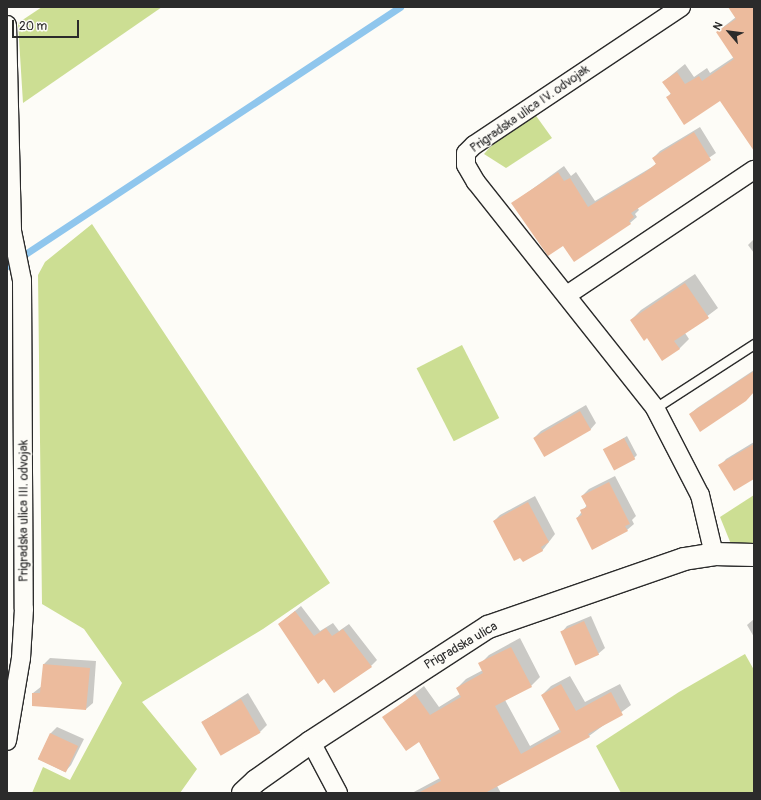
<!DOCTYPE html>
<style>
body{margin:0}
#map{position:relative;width:761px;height:800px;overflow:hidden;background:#fdfcf7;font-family:Pangolin,sans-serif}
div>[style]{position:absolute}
.green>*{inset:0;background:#ccde93;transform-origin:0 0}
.shadow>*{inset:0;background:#0003}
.stream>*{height:7px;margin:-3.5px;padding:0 3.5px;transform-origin:3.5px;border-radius:3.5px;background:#8fc6ed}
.building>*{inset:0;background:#ecbb9d;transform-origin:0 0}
.roads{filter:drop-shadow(1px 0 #2b2b2b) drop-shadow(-1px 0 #2b2b2b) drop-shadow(0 1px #2b2b2b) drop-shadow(0 -1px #2b2b2b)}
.lane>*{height:9px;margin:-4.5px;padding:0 4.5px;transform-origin:4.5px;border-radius:4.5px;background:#fdfcf7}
.street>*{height:18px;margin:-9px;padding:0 9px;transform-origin:9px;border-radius:9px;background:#fdfcf7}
.secondary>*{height:22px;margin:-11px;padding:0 11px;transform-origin:11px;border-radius:11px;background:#fdfcf7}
span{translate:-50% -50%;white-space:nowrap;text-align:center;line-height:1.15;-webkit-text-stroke:3px #fdfcf7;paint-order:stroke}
.street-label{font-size:13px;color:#2b2b2b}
.frame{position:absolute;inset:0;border:8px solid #2b2b2b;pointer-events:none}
.north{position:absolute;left:709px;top:12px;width:40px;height:40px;-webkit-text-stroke:3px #fdfcf7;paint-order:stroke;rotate:298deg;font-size:11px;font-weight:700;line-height:16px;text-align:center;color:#2b2b2b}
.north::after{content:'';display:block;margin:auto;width:14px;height:18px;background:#2b2b2b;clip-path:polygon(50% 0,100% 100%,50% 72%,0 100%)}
.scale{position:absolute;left:12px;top:20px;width:67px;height:18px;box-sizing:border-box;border:2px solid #2b2b2b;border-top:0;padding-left:5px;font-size:12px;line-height:14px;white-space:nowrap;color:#2b2b2b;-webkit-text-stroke:3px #fdfcf7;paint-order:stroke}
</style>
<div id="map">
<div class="green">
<i style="clip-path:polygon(42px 7px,162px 7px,23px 103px,18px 23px)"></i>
<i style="clip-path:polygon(534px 113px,552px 138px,506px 168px,484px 154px,497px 139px)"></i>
<i style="clip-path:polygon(92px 224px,330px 583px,263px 629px,142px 702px,197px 769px,180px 793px,32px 793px,43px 767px,70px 780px,122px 683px,84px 629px,42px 604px,38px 275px,45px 262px)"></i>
<i style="left:462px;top:345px;width:82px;height:51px;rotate:63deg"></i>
<i style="clip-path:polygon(754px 495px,754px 544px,731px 544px,720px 517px)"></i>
<i style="clip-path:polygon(745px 654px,754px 670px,754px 793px,621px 793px,596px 746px,679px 692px)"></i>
</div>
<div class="shadow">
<i style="clip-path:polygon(739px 7px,754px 7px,754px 141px,720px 100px,667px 98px,671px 93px,663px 82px,685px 64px,694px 77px,707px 68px,710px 73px,734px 57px,717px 32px,736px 17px)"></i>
<i style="clip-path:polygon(700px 127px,716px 153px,637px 207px,639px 210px,635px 214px,637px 217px,630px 223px,574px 261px,563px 244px,513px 203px,564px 166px,571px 176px,576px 172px,595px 201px,652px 167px,657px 163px,653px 158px,660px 151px)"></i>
<i style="clip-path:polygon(754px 239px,754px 253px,748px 245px)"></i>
<i style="clip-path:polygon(695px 274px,718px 308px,685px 333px,689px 339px,679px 349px,647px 337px,631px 320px,641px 310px)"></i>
<i style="clip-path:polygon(754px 370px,754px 392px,690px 414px,697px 408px)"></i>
<i style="clip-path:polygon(586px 405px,596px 423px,590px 430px,534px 438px,541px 431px)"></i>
<i style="clip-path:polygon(627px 436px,637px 455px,634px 458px,604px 450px)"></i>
<i style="clip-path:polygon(754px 442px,754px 478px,720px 466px,726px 459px)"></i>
<i style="clip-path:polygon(615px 476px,636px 516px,632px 520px,634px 524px,627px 530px,577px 518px,587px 505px,582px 496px,589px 489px)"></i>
<i style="clip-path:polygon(535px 496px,555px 534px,542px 551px,494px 521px,500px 515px)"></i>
<i style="clip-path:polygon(301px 606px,320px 631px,333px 623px,339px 631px,349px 624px,377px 660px,371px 666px,325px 678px,279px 624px)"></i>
<i style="clip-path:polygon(591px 616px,605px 648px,598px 654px,561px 633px,567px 626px)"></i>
<i style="clip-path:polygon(754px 619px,754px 637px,747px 625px)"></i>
<i style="clip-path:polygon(520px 638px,540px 677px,531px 686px,505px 700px,530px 746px,560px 729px,542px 695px,551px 686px,570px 676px,585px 702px,620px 684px,631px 705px,589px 736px,497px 786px,501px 793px,412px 793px,440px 778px,419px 741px,384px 718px,424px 686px,439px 707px,460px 694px,457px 688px,466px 679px,483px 670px,480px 664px,489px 655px)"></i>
<i style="clip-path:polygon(50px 658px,96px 661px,93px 703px,86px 709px,33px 705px,33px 693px,42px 686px,44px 664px)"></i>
<i style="clip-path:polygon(248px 693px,267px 725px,260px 732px,202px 722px)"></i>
<i style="clip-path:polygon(57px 727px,84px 739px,71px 765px,65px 772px,38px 759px,51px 733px)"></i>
</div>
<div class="stream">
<i style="left:7px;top:266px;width:471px;rotate:-33.4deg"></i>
</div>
<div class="building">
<i style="clip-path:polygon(728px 7px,754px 7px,754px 151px,720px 101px,684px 125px,666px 97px,671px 94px,662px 82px,677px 72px,685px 84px,699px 76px,702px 81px,734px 59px,716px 32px,736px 19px)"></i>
<i style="clip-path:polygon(694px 132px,711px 160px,631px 213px,634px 217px,629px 221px,631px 224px,574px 262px,563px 246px,548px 256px,511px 203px,558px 172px,564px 181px,570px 178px,588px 207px,644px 173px,656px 164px,652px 158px)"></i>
<i style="clip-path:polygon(685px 283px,709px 318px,674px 341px,680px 349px,662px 361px,647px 338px,644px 341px,630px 320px)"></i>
<i style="clip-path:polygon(754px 371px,754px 392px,746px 401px,700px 432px,689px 414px)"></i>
<i style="left:580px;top:411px;width:22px;height:54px;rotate:60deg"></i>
<i style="left:624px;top:438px;width:24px;height:24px;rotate:62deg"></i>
<i style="clip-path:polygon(754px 444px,754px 479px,734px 491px,718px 465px)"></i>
<i style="clip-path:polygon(609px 482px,630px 524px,625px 526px,628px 531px,592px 550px,576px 518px,582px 515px,580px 510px,587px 507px,581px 496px)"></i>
<i style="clip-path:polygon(528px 502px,549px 542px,541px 547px,543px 551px,523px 562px,520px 558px,514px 561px,493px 521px)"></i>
<i style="clip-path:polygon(295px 611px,314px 636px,326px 628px,332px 636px,343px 629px,372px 667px,334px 693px,324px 679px,318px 684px,278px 624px)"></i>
<i style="left:584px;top:621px;width:37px;height:26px;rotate:66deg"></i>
<i style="clip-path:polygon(511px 647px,532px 687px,495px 706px,521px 754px,561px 732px,541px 695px,561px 684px,576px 711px,611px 692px,623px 715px,588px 734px,590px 737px,485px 793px,418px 793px,441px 781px,419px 742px,406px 751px,382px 717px,415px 694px,430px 715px,461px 697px,456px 688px,483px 673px,478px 663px)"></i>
<i style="clip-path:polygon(43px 664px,90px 668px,86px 710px,32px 706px,32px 693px,40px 693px)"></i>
<i style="left:241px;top:699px;width:39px;height:46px;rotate:60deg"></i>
<i style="left:50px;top:733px;width:31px;height:29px;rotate:25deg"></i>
</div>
<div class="roads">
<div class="lane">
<i style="left:655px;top:408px;width:118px;rotate:-32.9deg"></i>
</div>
<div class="street">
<i style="left:681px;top:7px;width:249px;rotate:146.3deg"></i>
<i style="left:474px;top:145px;width:11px;rotate:135deg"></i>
<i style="left:466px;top:153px;width:12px;rotate:90deg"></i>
<i style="left:466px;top:165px;width:20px;rotate:60deg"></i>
<i style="left:476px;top:182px;width:288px;rotate:51.6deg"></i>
<i style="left:655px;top:408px;width:98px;rotate:62.7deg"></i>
<i style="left:700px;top:495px;width:61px;rotate:76.7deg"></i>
<i style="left:7px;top:25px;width:206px;rotate:88.6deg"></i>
<i style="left:12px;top:231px;width:50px;rotate:78.5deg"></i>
<i style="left:22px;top:280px;width:329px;rotate:89.7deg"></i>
<i style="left:24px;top:609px;width:49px;rotate:93.5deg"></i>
<i style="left:21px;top:658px;width:84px;rotate:99.6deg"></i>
<i style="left:567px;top:295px;width:225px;rotate:-33.8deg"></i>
<i style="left:311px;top:742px;width:58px;rotate:62.1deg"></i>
</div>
<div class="secondary">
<i style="left:243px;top:793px;width:18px;rotate:-43deg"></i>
<i style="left:256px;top:781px;width:67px;rotate:-35.3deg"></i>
<i style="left:311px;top:742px;width:211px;rotate:-33deg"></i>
<i style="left:488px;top:627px;width:207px;rotate:-19.1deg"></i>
<i style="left:684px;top:559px;width:30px;rotate:-9deg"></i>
<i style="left:714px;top:554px;width:40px;rotate:1.4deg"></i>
</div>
</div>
<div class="street-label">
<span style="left:530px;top:109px;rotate:-35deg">Prigradska ulica IV. odvojak</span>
<span style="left:24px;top:511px;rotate:-90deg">Prigradska ulica III. odvojak</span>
<span style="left:461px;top:646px;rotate:-30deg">Prigradska ulica</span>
</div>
<div class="frame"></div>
<div class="north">N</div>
<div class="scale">20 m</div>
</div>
